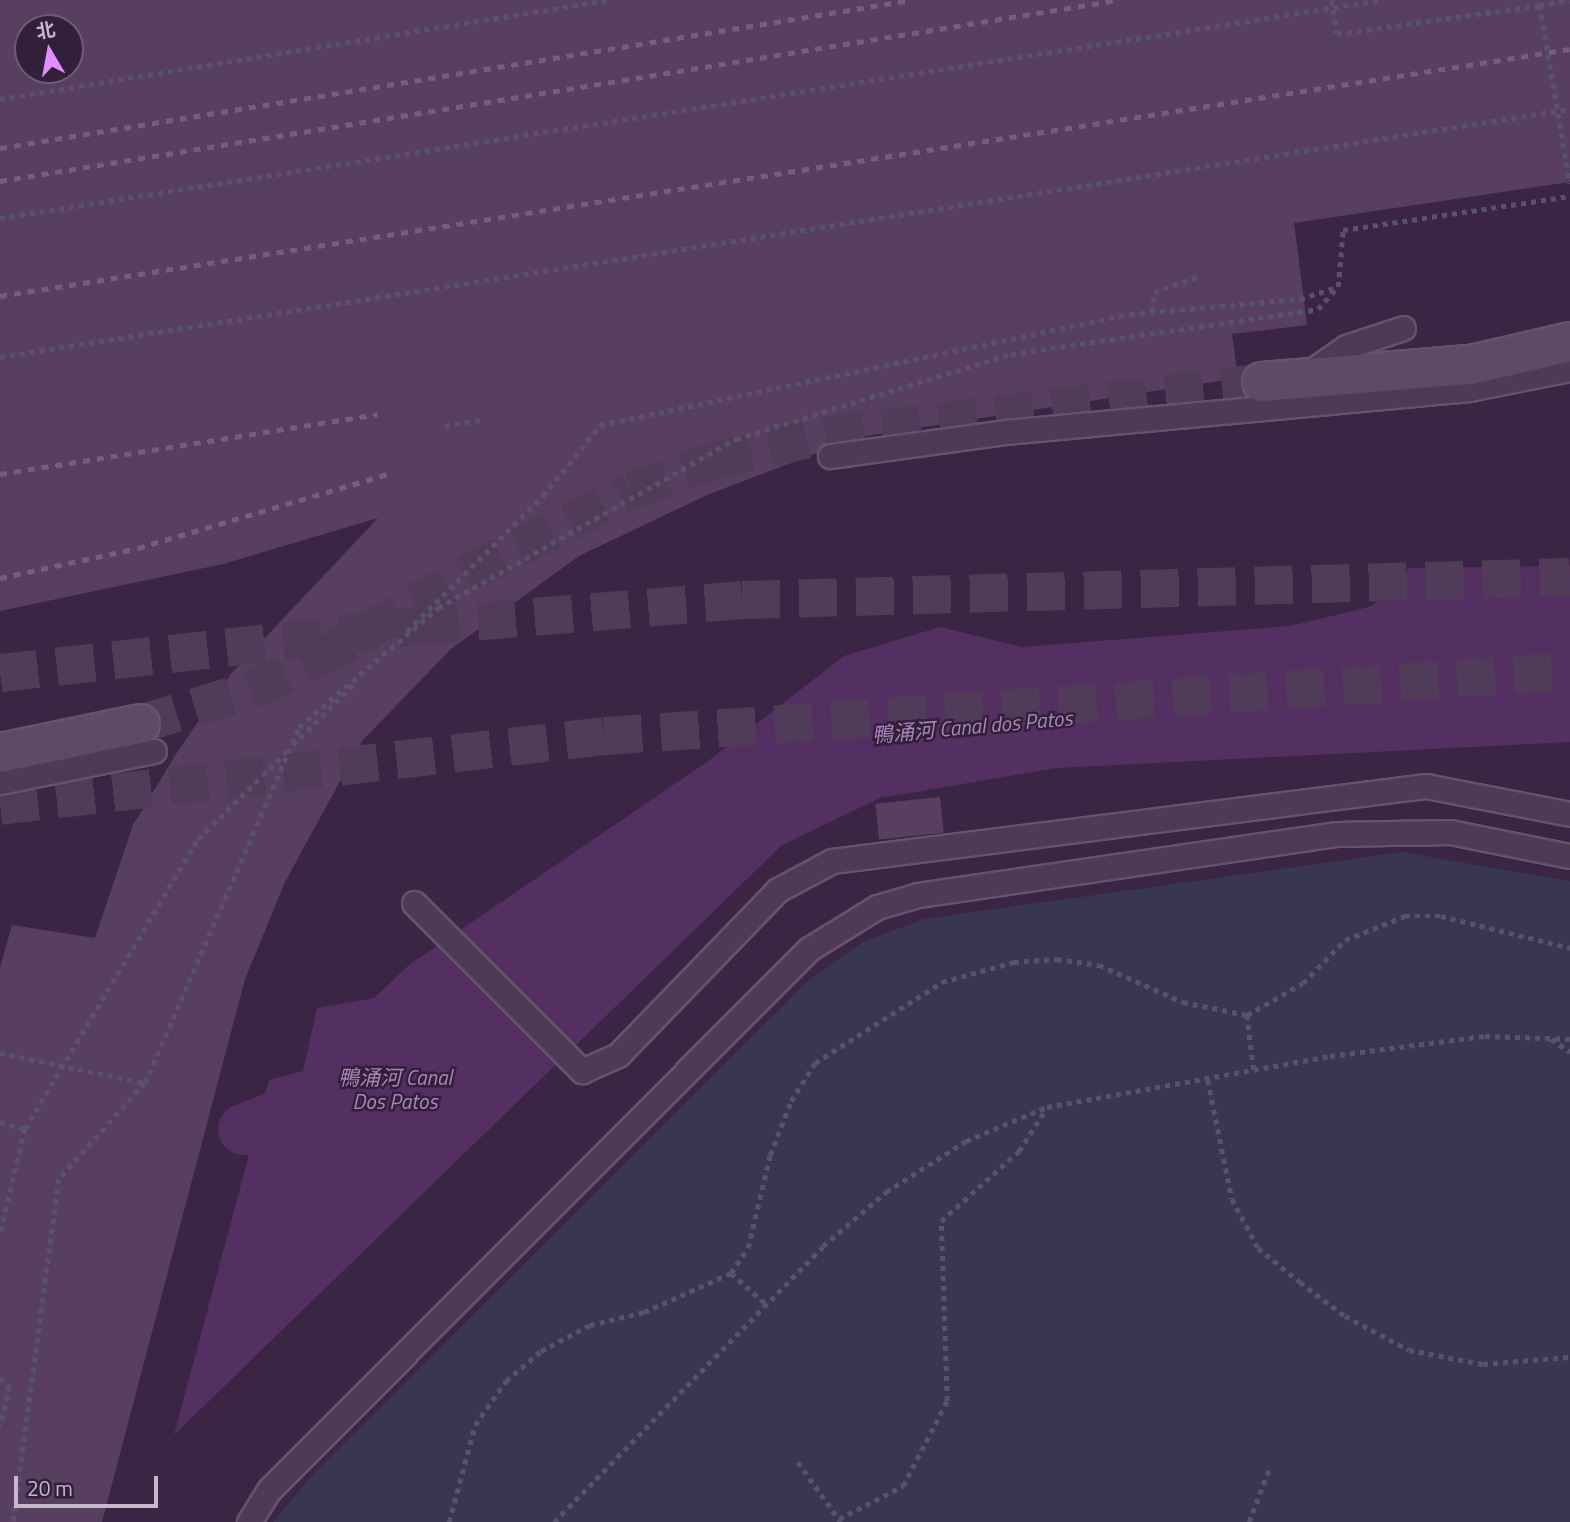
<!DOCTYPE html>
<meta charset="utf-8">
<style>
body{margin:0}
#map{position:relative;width:1570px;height:1522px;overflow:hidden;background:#3b2544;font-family:"Titillium Web","Noto Sans SC",sans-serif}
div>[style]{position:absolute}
.green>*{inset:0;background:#383652}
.water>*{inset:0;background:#543062}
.canal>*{height:51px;margin:-25.5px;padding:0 25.5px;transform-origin:25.5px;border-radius:25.5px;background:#543062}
.building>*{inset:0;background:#583f61;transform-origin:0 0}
.secondary-tunnel>*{height:38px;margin-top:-19px;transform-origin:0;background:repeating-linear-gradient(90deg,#503b59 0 38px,transparent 0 57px)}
.motorway-tunnel>*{height:38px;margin-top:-19px;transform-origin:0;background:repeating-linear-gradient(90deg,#503b59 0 38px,transparent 0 57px)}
.path>*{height:4.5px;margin-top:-2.25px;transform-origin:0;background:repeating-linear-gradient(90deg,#59526d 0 5px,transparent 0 10px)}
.roads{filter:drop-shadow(2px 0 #65536b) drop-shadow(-2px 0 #65536b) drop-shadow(0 2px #65536b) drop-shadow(0 -2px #65536b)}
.service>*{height:23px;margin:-11.5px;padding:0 11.5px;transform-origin:11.5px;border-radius:11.5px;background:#4d3a54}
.secondary>*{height:38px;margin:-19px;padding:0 19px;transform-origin:19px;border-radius:19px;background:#604867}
.rail>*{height:5px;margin-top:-2.5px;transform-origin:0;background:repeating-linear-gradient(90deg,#745e7d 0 7px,transparent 0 14px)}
.path-bridge>*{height:4.5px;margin-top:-2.25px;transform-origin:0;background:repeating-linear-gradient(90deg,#59526d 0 5px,transparent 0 10px)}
span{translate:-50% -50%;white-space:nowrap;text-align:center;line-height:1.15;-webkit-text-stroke:5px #321f39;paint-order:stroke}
.water-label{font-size:21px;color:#ab85ba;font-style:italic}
.north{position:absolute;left:14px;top:14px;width:70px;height:70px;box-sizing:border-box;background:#321f39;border:2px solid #6e5c74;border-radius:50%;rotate:350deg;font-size:19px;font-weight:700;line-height:28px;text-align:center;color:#c8b8cd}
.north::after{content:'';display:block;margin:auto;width:24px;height:32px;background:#e28cfe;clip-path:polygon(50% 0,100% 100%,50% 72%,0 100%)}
.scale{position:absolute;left:14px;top:1476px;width:144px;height:32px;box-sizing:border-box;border:4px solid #c8b8cd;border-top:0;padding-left:9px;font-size:21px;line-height:24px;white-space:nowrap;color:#c8b8cd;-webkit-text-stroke:5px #321f39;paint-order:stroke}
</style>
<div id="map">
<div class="green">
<i style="clip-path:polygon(1402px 852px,1570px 881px,1570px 1522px,273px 1522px,314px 1473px,810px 979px,863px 942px,924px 919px)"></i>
</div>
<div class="water">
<i style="clip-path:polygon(1570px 566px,1570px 742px,1057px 768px,880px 798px,782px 845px,174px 1435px,269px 1080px,303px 1071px,317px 1008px,374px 998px,409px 965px,707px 762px,844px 656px,940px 627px,1022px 647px,1290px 626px,1369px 607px,1394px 592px,1408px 568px)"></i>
</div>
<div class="canal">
<i style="left:243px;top:1129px;width:84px;rotate:-21.7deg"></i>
</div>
<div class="building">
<i style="clip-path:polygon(evenodd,0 0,1570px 0,1570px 182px,1294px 223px,1307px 325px,1232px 334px,1238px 378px,827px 442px,817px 453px,707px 495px,579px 556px,451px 649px,362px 741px,285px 882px,245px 979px,102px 1522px,0 1522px,0 968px,12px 925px,95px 938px,133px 825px,176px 754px,231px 674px,378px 518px,223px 564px,0 611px,0 0,28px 28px,70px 28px,70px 70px,28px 70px,28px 28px)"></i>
<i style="left:940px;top:797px;width:36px;height:65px;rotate:84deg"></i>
</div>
<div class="secondary-tunnel">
<i style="left:140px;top:724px;width:116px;rotate:-17deg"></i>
<i style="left:251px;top:690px;width:72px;rotate:-24.8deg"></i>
<i style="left:316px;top:660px;width:174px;rotate:-29.9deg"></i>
<i style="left:467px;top:573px;width:183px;rotate:-26.6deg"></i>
<i style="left:631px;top:491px;width:88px;rotate:-19.9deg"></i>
<i style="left:714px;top:461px;width:115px;rotate:-13.1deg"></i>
<i style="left:826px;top:435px;width:439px;rotate:-6.9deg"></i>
</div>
<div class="motorway-tunnel">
<i style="left:0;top:673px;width:424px;rotate:-6.4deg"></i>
<i style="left:421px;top:626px;width:322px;rotate:-4.6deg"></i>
<i style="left:742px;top:600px;width:828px;rotate:-1.59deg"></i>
<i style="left:0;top:806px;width:608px;rotate:-6.61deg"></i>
<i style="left:604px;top:736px;width:968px;rotate:-3.85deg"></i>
</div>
<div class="path">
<i style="left:1332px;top:0;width:34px;rotate:82deg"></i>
<i style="left:1337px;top:34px;width:205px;rotate:-8.1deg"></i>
<i style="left:1540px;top:5px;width:181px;rotate:80.5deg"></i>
<i style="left:1539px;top:5px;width:31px;rotate:-9deg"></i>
<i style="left:0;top:99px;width:615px;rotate:-9.26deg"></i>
<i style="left:1152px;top:312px;width:20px;rotate:-84deg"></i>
<i style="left:1154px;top:292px;width:49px;rotate:-19.2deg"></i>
<i style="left:445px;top:426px;width:40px;rotate:-10deg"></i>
<i style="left:407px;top:631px;width:192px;rotate:-44.8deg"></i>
<i style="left:543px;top:496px;width:91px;rotate:-51.2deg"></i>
<i style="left:600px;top:425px;width:541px;rotate:-11.83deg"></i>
<i style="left:1130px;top:314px;width:171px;rotate:-5deg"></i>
<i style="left:1300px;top:299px;width:40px;rotate:-18deg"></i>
<i style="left:293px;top:745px;width:89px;rotate:-45deg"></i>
<i style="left:1247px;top:1015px;width:56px;rotate:82.9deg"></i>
<i style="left:1551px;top:1039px;width:23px;rotate:34deg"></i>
<i style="left:0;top:1053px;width:148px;rotate:11.7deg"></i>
<i style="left:145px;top:1083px;width:129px;rotate:131.9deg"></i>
<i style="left:59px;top:1179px;width:346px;rotate:97.6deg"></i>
<i style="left:1208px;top:1080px;width:121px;rotate:78.6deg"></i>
<i style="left:1232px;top:1199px;width:55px;rotate:62deg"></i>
<i style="left:1258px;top:1248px;width:54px;rotate:39deg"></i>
<i style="left:1300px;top:1282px;width:56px;rotate:37.1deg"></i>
<i style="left:1345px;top:1316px;width:72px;rotate:28deg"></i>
<i style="left:1409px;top:1350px;width:75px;rotate:10.7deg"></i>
<i style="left:1483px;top:1364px;width:87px;rotate:-4.6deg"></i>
<i style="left:145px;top:1083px;width:388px;rotate:-66.6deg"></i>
<i style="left:299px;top:727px;width:183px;rotate:-40.6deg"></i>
<i style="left:438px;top:608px;width:343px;rotate:-29.6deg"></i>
<i style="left:736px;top:439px;width:288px;rotate:-17.2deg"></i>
<i style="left:1011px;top:354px;width:310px;rotate:-8.3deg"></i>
<i style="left:1318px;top:309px;width:30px;rotate:-48deg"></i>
<i style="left:1338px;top:287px;width:57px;rotate:-85deg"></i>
<i style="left:1343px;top:230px;width:230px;rotate:-8.5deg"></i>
<i style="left:0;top:1122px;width:26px;rotate:16deg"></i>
<i style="left:25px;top:1129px;width:110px;rotate:103.2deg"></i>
<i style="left:25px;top:1129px;width:338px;rotate:-59.2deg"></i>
<i style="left:198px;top:839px;width:125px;rotate:-44.7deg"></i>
<i style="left:731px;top:1273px;width:48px;rotate:41.6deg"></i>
<i style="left:0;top:1378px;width:13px;rotate:39deg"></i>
<i style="left:10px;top:1386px;width:42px;rotate:103.7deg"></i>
<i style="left:798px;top:1462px;width:74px;rotate:54.4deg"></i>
<i style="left:839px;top:1519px;width:72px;rotate:-27.3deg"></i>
<i style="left:903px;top:1486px;width:96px;rotate:-62.6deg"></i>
<i style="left:947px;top:1401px;width:180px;rotate:-91.9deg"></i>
<i style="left:941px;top:1221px;width:105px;rotate:-41.9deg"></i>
<i style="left:1019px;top:1151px;width:50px;rotate:-57.3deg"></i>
<i style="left:449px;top:1522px;width:100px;rotate:-75deg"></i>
<i style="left:475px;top:1425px;width:54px;rotate:-54.8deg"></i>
<i style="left:506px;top:1381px;width:46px;rotate:-40.6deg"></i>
<i style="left:541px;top:1351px;width:55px;rotate:-28deg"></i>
<i style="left:590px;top:1325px;width:56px;rotate:-13.5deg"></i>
<i style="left:644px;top:1312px;width:95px;rotate:-24.1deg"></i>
<i style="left:731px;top:1273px;width:30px;rotate:-56deg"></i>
<i style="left:748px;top:1248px;width:96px;rotate:-76.7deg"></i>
<i style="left:770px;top:1155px;width:58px;rotate:-68.7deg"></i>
<i style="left:791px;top:1101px;width:45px;rotate:-57.7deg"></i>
<i style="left:815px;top:1063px;width:151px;rotate:-32.5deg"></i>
<i style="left:942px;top:982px;width:75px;rotate:-15.5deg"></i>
<i style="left:1014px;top:962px;width:43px;rotate:-4deg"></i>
<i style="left:1057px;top:959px;width:42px;rotate:8.1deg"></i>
<i style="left:1099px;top:965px;width:92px;rotate:23.8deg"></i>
<i style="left:1183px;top:1002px;width:65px;rotate:11.5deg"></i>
<i style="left:1247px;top:1015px;width:64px;rotate:-29.7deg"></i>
<i style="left:1303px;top:983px;width:60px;rotate:-45.7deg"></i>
<i style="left:1345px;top:940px;width:65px;rotate:-21.8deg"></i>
<i style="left:1405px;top:916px;width:36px"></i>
<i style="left:1441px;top:916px;width:133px;rotate:13.9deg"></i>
<i style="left:554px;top:1522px;width:385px;rotate:-45.7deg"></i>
<i style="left:823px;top:1246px;width:83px;rotate:-40.6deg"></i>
<i style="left:886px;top:1192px;width:95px;rotate:-32.5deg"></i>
<i style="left:966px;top:1141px;width:88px;rotate:-22.8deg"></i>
<i style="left:1047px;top:1107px;width:288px;rotate:-10.2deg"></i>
<i style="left:1330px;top:1056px;width:156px;rotate:-7.4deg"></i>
<i style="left:1485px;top:1036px;width:85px;rotate:2deg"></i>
<i style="left:1249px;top:1522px;width:57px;rotate:-69.3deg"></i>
</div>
<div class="roads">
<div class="service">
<i style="left:1306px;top:375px;width:49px;rotate:-35deg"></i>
<i style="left:1346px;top:347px;width:60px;rotate:-18.4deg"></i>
<i style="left:830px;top:456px;width:178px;rotate:-7.8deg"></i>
<i style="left:1006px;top:432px;width:465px;rotate:-5.3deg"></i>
<i style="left:1469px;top:389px;width:103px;rotate:-11.2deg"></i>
<i style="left:0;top:782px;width:157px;rotate:-11.4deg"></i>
<i style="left:414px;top:903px;width:238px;rotate:45deg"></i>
<i style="left:582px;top:1071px;width:39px;rotate:-24deg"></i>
<i style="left:618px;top:1055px;width:230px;rotate:-45.9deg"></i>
<i style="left:778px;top:890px;width:61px;rotate:-28.2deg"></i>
<i style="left:832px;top:861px;width:599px;rotate:-7.2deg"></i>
<i style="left:1426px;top:786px;width:147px;rotate:11deg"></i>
<i style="left:249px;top:1522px;width:39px;rotate:-58deg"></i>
<i style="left:270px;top:1489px;width:763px;rotate:-45.05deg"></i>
<i style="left:809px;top:949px;width:80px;rotate:-31.7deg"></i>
<i style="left:877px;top:907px;width:43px;rotate:-16.3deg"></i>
<i style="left:918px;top:895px;width:422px;rotate:-8.3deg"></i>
<i style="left:1336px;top:834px;width:114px;rotate:-1deg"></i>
<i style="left:1450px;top:832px;width:122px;rotate:11.3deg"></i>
</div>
<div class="secondary">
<i style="left:1262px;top:382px;width:210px;rotate:-4.7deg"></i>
<i style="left:1471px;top:365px;width:102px;rotate:-13.1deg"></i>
<i style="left:0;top:753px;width:143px;rotate:-11.7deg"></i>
</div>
</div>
<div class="rail">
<i style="left:0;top:148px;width:923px;rotate:-9.23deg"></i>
<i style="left:0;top:181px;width:1133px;rotate:-9.2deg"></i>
<i style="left:0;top:296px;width:1589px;rotate:-8.94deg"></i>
<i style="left:0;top:474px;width:382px;rotate:-9deg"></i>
<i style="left:0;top:578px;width:141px;rotate:-12.3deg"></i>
<i style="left:138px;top:548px;width:265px;rotate:-16.5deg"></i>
</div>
<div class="path-bridge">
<i style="left:0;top:218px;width:1398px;rotate:-8.97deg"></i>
<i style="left:0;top:357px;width:1589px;rotate:-8.98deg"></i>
</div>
<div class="water-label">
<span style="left:972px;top:726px;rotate:-5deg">鴨涌河 Canal dos Patos</span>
<span style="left:395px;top:1089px">鴨涌河 Canal<br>Dos Patos</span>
</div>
<div class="north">北</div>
<div class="scale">20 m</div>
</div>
